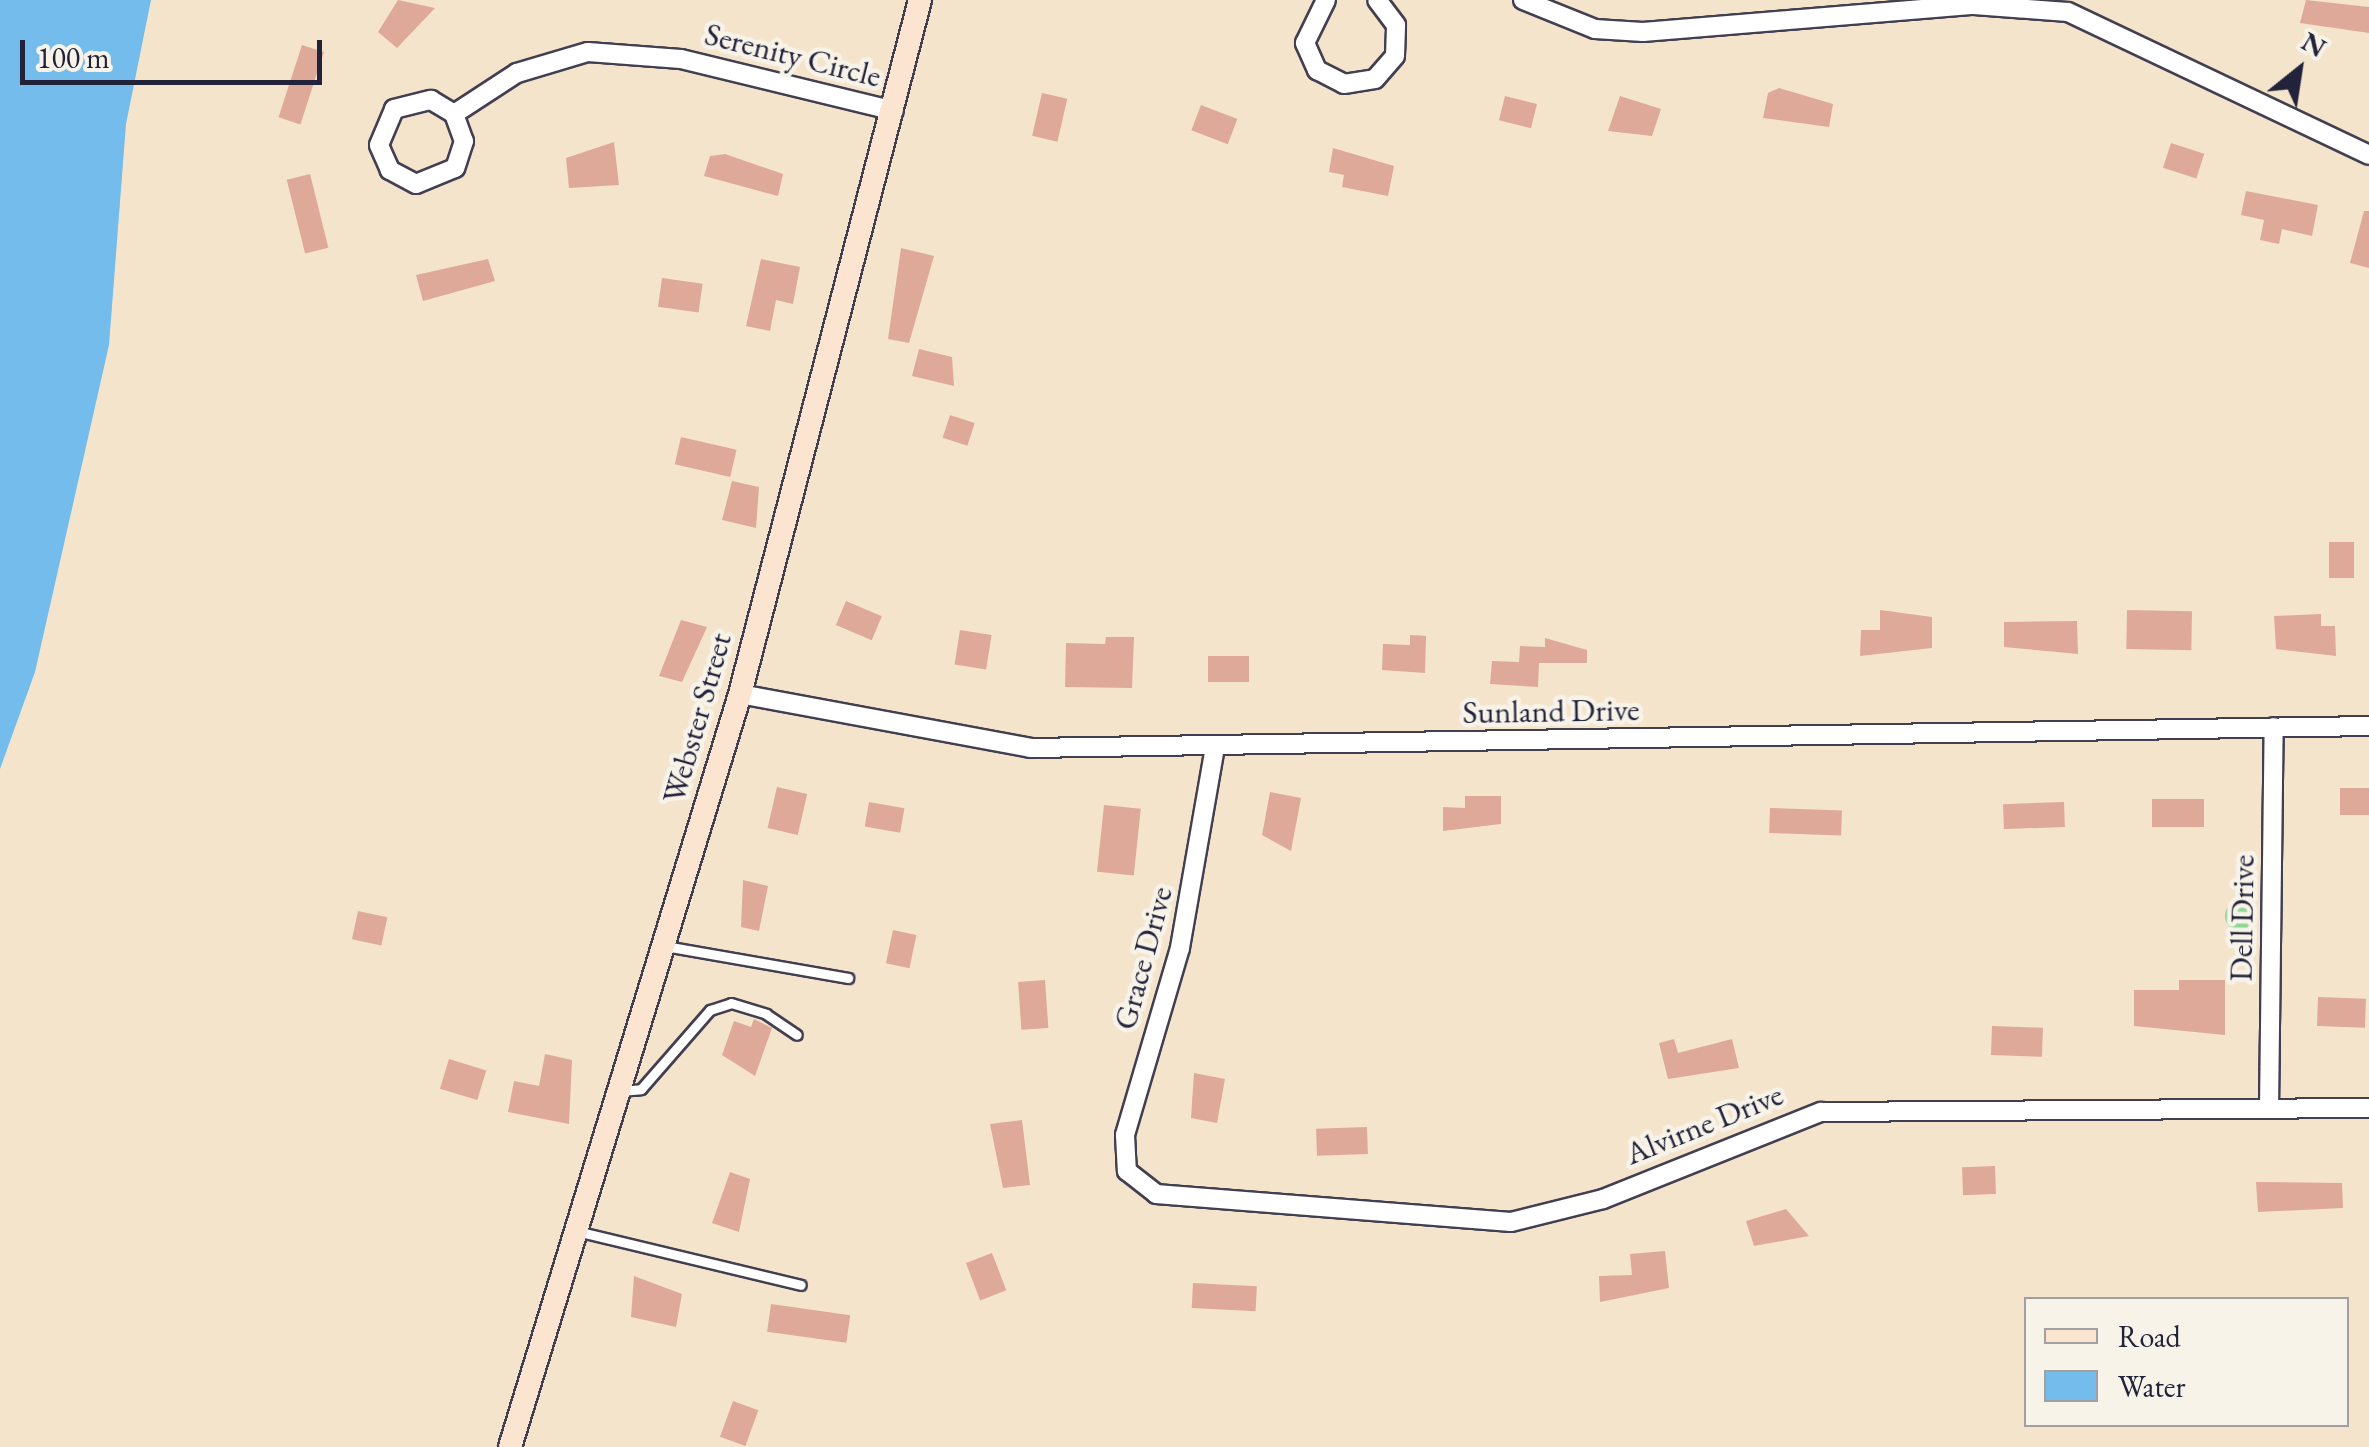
<!DOCTYPE html>
<style>
body{margin:0}
#map{position:relative;width:2369px;height:1447px;overflow:hidden;background:#f5e4cc;font-family:"EB Garamond",serif}
div>[style]{position:absolute}
.green>*{inset:0;background:#8ed793}
.round{border-radius:50%}
.water>*{inset:0;background:#73bceb}
.building>*{inset:0;background:#dfa99a;transform-origin:0 0}
.roads{filter:drop-shadow(2px 0 #423f51) drop-shadow(-2px 0 #423f51) drop-shadow(0 2px #423f51) drop-shadow(0 -2px #423f51)}
.lane>*{height:9px;margin:-4.5px;padding:0 4.5px;transform-origin:4.5px;border-radius:4.5px;background:#fff}
.street>*{height:18px;margin:-9px;padding:0 9px;transform-origin:9px;border-radius:9px;background:#fff}
.secondary>*{height:22px;margin:-11px;padding:0 11px;transform-origin:11px;border-radius:11px;background:#fce5d0}
span{translate:-50% -50%;white-space:nowrap;text-align:center;line-height:1.15;-webkit-text-stroke:9px #f7f3e8;paint-order:stroke}
.street-label{font-size:32px;color:#22223b}
.legend{position:absolute;left:2024px;top:1297px;width:325px;height:130px;box-sizing:border-box;background:#f7f3e8;border:2px solid #a29fa3;margin:0;padding:12px 18px;list-style:none;font-size:30px;color:#22223b}
.legend li{display:flex;align-items:center;gap:20px;height:50px}
.legend b{width:50px;border:2px solid #a29fa3}
.north{position:absolute;left:2249px;top:20px;width:100px;height:100px;-webkit-text-stroke:8px #f7f3e8;paint-order:stroke;rotate:30deg;font-size:28px;font-weight:700;line-height:40px;text-align:center;color:#22223b}
.north::after{content:'';display:block;margin:auto;width:35px;height:45px;background:#22223b;clip-path:polygon(50% 0,100% 100%,50% 72%,0 100%)}
.scale{position:absolute;left:20px;top:40px;width:302px;height:45px;box-sizing:border-box;border:5px solid #22223b;border-top:0;padding-left:12px;font-size:30px;line-height:35px;white-space:nowrap;color:#22223b;-webkit-text-stroke:8px #f7f3e8;paint-order:stroke}
</style>
<div id="map">
<div class="green">
<i class="round" style="left:2225px;top:902px;width:28px;height:28px"></i>
</div>
<div class="water">
<i style="clip-path:polygon(0 0,151px 0,126px 124px,109px 345px,35px 672px,0 769px)"></i>
</div>
<div class="building">
<i style="clip-path:polygon(398px 0,435px 8px,397px 48px,378px 32px)"></i>
<i style="clip-path:polygon(2306px 0,2369px 7px,2369px 33px,2300px 23px)"></i>
<i style="left:302px;top:45px;width:23px;height:76px;rotate:18deg"></i>
<i style="clip-path:polygon(1779px 88px,1833px 104px,1829px 127px,1763px 118px,1768px 93px)"></i>
<i style="left:1042px;top:93px;width:26px;height:44px;rotate:13deg"></i>
<i style="left:1505px;top:96px;width:33px;height:25px;rotate:14deg"></i>
<i style="clip-path:polygon(1620px 96px,1661px 109px,1652px 136px,1608px 131px)"></i>
<i style="left:1201px;top:105px;width:39px;height:27px;rotate:21deg"></i>
<i style="clip-path:polygon(614px 142px,619px 185px,569px 188px,566px 158px)"></i>
<i style="left:2171px;top:143px;width:35px;height:26px;rotate:18deg"></i>
<i style="clip-path:polygon(1333px 148px,1394px 166px,1388px 196px,1342px 187px,1344px 175px,1329px 172px)"></i>
<i style="clip-path:polygon(725px 154px,783px 174px,778px 196px,704px 176px,710px 156px)"></i>
<i style="left:310px;top:174px;width:76px;height:24px;rotate:76deg"></i>
<i style="clip-path:polygon(2246px 191px,2318px 205px,2312px 236px,2282px 229px,2279px 244px,2260px 240px,2264px 220px,2241px 215px)"></i>
<i style="clip-path:polygon(2364px 211px,2369px 211px,2369px 268px,2350px 263px)"></i>
<i style="clip-path:polygon(901px 248px,934px 256px,909px 343px,888px 339px)"></i>
<i style="clip-path:polygon(488px 259px,495px 281px,423px 301px,416px 275px)"></i>
<i style="clip-path:polygon(761px 259px,800px 267px,793px 304px,776px 300px,770px 331px,746px 326px)"></i>
<i style="left:662px;top:278px;width:41px;height:29px;rotate:8deg"></i>
<i style="clip-path:polygon(919px 349px,952px 357px,954px 386px,912px 376px)"></i>
<i style="left:950px;top:415px;width:26px;height:24px;rotate:18deg"></i>
<i style="left:681px;top:437px;width:57px;height:28px;rotate:13deg"></i>
<i style="clip-path:polygon(732px 481px,759px 487px,756px 528px,722px 520px)"></i>
<i style="left:2329px;top:542px;width:25px;height:36px"></i>
<i style="left:846px;top:601px;width:39px;height:26px;rotate:23deg"></i>
<i style="clip-path:polygon(1880px 610px,1932px 617px,1932px 648px,1860px 656px,1861px 630px,1880px 630px)"></i>
<i style="left:2127px;top:610px;width:65px;height:39px;rotate:1deg"></i>
<i style="clip-path:polygon(2321px 614px,2321px 626px,2335px 626px,2336px 656px,2276px 649px,2274px 616px)"></i>
<i style="clip-path:polygon(681px 620px,707px 627px,682px 682px,659px 676px)"></i>
<i style="clip-path:polygon(2077px 621px,2078px 654px,2004px 647px,2004px 622px)"></i>
<i style="left:960px;top:630px;width:32px;height:35px;rotate:9deg"></i>
<i style="clip-path:polygon(1410px 635px,1426px 636px,1425px 673px,1382px 670px,1383px 644px,1410px 645px)"></i>
<i style="clip-path:polygon(1106px 637px,1134px 637px,1132px 688px,1065px 687px,1066px 643px,1105px 644px)"></i>
<i style="clip-path:polygon(1545px 638px,1587px 650px,1587px 663px,1539px 663px,1538px 687px,1490px 684px,1492px 661px,1519px 662px,1520px 646px,1545px 647px)"></i>
<i style="left:1208px;top:656px;width:41px;height:26px"></i>
<i style="left:777px;top:787px;width:31px;height:42px;rotate:13deg"></i>
<i style="left:2369px;top:788px;width:27px;height:29px;rotate:90deg"></i>
<i style="clip-path:polygon(1270px 792px,1301px 798px,1291px 851px,1262px 835px)"></i>
<i style="clip-path:polygon(1465px 796px,1501px 796px,1501px 824px,1443px 831px,1443px 807px,1465px 808px)"></i>
<i style="left:2152px;top:799px;width:52px;height:28px"></i>
<i style="left:869px;top:802px;width:36px;height:25px;rotate:10deg"></i>
<i style="left:2064px;top:802px;width:25px;height:61px;rotate:88deg"></i>
<i style="left:1104px;top:805px;width:37px;height:67px;rotate:6deg"></i>
<i style="left:1770px;top:808px;width:72px;height:25px;rotate:2deg"></i>
<i style="clip-path:polygon(743px 880px,768px 886px,759px 931px,741px 927px)"></i>
<i style="left:358px;top:911px;width:30px;height:29px;rotate:12deg"></i>
<i style="left:893px;top:930px;width:24px;height:34px;rotate:12deg"></i>
<i style="left:1045px;top:980px;width:48px;height:27px;rotate:86deg"></i>
<i style="clip-path:polygon(2179px 980px,2225px 980px,2225px 1035px,2134px 1026px,2134px 990px,2179px 990px)"></i>
<i style="left:2318px;top:997px;width:48px;height:29px;rotate:2deg"></i>
<i style="clip-path:polygon(754px 1019px,772px 1028px,755px 1076px,722px 1055px,734px 1021px,751px 1027px)"></i>
<i style="left:1992px;top:1026px;width:51px;height:29px;rotate:2deg"></i>
<i style="clip-path:polygon(1674px 1039px,1678px 1053px,1732px 1039px,1739px 1068px,1668px 1079px,1659px 1043px)"></i>
<i style="clip-path:polygon(545px 1054px,572px 1060px,569px 1124px,508px 1112px,514px 1081px,539px 1086px)"></i>
<i style="left:449px;top:1059px;width:39px;height:31px;rotate:17deg"></i>
<i style="clip-path:polygon(1194px 1073px,1225px 1079px,1217px 1123px,1191px 1118px)"></i>
<i style="clip-path:polygon(1022px 1120px,1030px 1185px,1003px 1188px,990px 1124px)"></i>
<i style="left:1367px;top:1127px;width:27px;height:51px;rotate:88deg"></i>
<i style="left:1995px;top:1166px;width:28px;height:33px;rotate:88deg"></i>
<i style="clip-path:polygon(730px 1172px,750px 1179px,739px 1232px,712px 1223px)"></i>
<i style="clip-path:polygon(2256px 1182px,2342px 1183px,2343px 1208px,2258px 1212px)"></i>
<i style="clip-path:polygon(1786px 1209px,1809px 1236px,1754px 1246px,1746px 1221px)"></i>
<i style="clip-path:polygon(1665px 1251px,1669px 1288px,1600px 1302px,1599px 1276px,1632px 1275px,1630px 1254px)"></i>
<i style="left:992px;top:1253px;width:40px;height:28px;rotate:69deg"></i>
<i style="clip-path:polygon(634px 1276px,682px 1294px,676px 1327px,631px 1317px)"></i>
<i style="left:1193px;top:1283px;width:64px;height:25px;rotate:3deg"></i>
<i style="left:771px;top:1304px;width:80px;height:28px;rotate:8deg"></i>
<i style="left:733px;top:1401px;width:27px;height:38px;rotate:20deg"></i>
</div>
<div class="roads">
<div class="lane">
<i style="left:665px;top:946px;width:186px;rotate:9.9deg"></i>
<i style="left:620px;top:1091px;width:21px;rotate:-5deg"></i>
<i style="left:641px;top:1089px;width:105px;rotate:-48.9deg"></i>
<i style="left:710px;top:1010px;width:22px;rotate:-18deg"></i>
<i style="left:731px;top:1003px;width:37px;rotate:17deg"></i>
<i style="left:766px;top:1014px;width:37px;rotate:34deg"></i>
<i style="left:576px;top:1231px;width:231px;rotate:13.5deg"></i>
</div>
<div class="street">
<i style="left:1326px;top:0;width:48px;rotate:116deg"></i>
<i style="left:1305px;top:43px;width:30px;rotate:66deg"></i>
<i style="left:1317px;top:70px;width:30px;rotate:27deg"></i>
<i style="left:1344px;top:84px;width:31px;rotate:-9deg"></i>
<i style="left:1375px;top:79px;width:30px;rotate:-49deg"></i>
<i style="left:1395px;top:56px;width:31px;rotate:-88deg"></i>
<i style="left:1396px;top:25px;width:31px;rotate:-127deg"></i>
<i style="left:1523px;top:0;width:78px;rotate:21.9deg"></i>
<i style="left:1595px;top:29px;width:48px;rotate:3.6deg"></i>
<i style="left:1643px;top:32px;width:332px;rotate:-4.7deg"></i>
<i style="left:1974px;top:5px;width:94px;rotate:4.3deg"></i>
<i style="left:2068px;top:12px;width:333px;rotate:25.4deg"></i>
<i style="left:454px;top:114px;width:29px;rotate:70deg"></i>
<i style="left:464px;top:141px;width:28px;rotate:108deg"></i>
<i style="left:455px;top:168px;width:42px;rotate:157.7deg"></i>
<i style="left:416px;top:184px;width:30px;rotate:-152deg"></i>
<i style="left:390px;top:170px;width:27px;rotate:-114deg"></i>
<i style="left:379px;top:145px;width:39px;rotate:-67deg"></i>
<i style="left:394px;top:109px;width:38px;rotate:-14deg"></i>
<i style="left:431px;top:100px;width:27px;rotate:31deg"></i>
<i style="left:454px;top:114px;width:75px;rotate:-33.1deg"></i>
<i style="left:517px;top:73px;width:74px;rotate:-16.5deg"></i>
<i style="left:588px;top:52px;width:93px;rotate:4.3deg"></i>
<i style="left:681px;top:59px;width:219px;rotate:13.7deg"></i>
<i style="left:740px;top:694px;width:295px;rotate:10.5deg"></i>
<i style="left:1030px;top:748px;width:1339px;rotate:-0.94deg"></i>
<i style="left:1215px;top:747px;width:204px;rotate:99.9deg"></i>
<i style="left:1180px;top:948px;width:195px;rotate:106.4deg"></i>
<i style="left:1125px;top:1135px;width:36px;rotate:87deg"></i>
<i style="left:1127px;top:1171px;width:37px;rotate:38deg"></i>
<i style="left:1156px;top:1194px;width:356px;rotate:4.5deg"></i>
<i style="left:1511px;top:1222px;width:95px;rotate:-14deg"></i>
<i style="left:1603px;top:1199px;width:235px;rotate:-21.8deg"></i>
<i style="left:1821px;top:1112px;width:548px;rotate:-0.42deg"></i>
<i style="left:2269px;top:1109px;width:382px;rotate:-89.3deg"></i>
</div>
<div class="secondary">
<i style="left:510px;top:1447px;width:787px;rotate:-73.01deg"></i>
<i style="left:740px;top:694px;width:717px;rotate:-75.46deg"></i>
</div>
</div>
<div class="street-label">
<span style="left:793px;top:55px;rotate:14deg">Serenity Circle</span>
<span style="left:1551px;top:711px;rotate:-1deg">Sunland Drive</span>
<span style="left:697px;top:718px;rotate:-74deg">Webster Street</span>
<span style="left:2242px;top:918px;rotate:-89deg">Dell Drive</span>
<span style="left:1143px;top:958px;rotate:-75deg">Grace Drive</span>
<span style="left:1704px;top:1124px;rotate:-22deg">Alvirne Drive</span>
</div>
<ul class="legend">
<li><b style="height:12px;background:#fce5d0"></b>Road</li>
<li><b style="height:28px;background:#73bceb"></b>Water</li>
</ul>
<div class="north">N</div>
<div class="scale">100 m</div>
</div>
